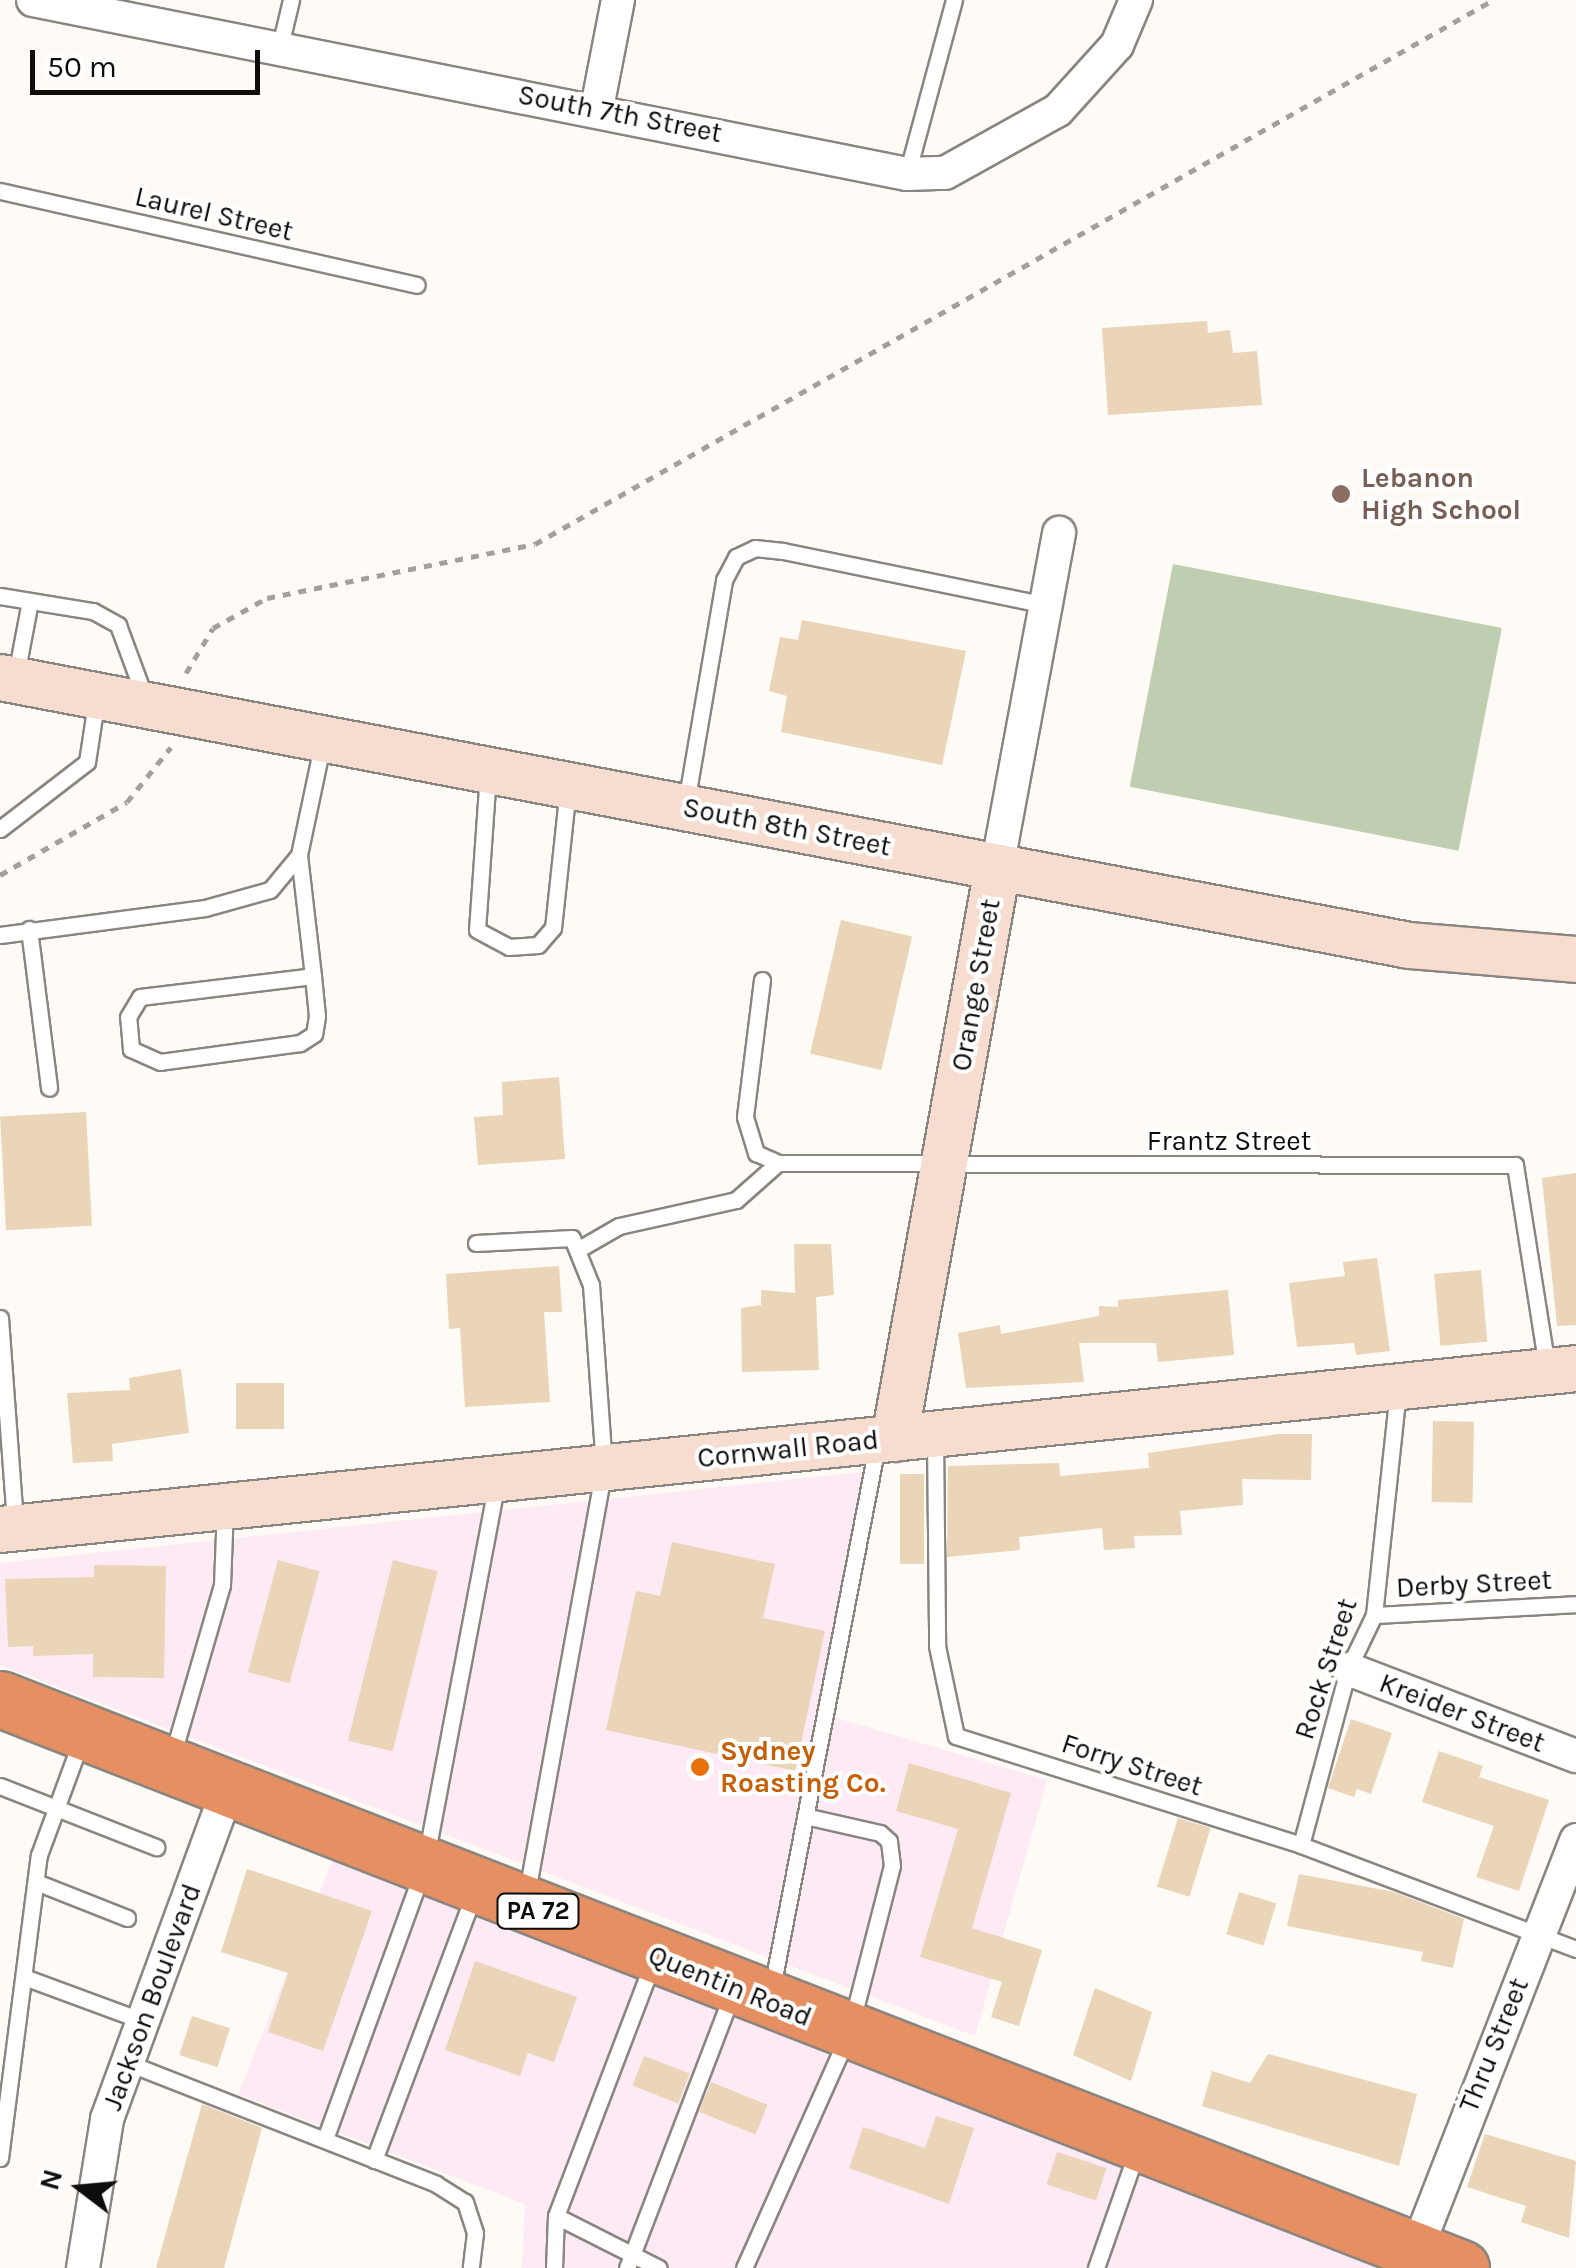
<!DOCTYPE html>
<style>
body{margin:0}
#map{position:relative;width:1576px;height:2268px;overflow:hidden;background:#fefaf5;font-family:Karla,sans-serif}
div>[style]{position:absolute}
.commercial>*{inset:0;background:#fdeaf4}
.green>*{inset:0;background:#bfceb1;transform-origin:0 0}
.building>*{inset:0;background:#ead5b9;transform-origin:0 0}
.path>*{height:5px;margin-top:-2.5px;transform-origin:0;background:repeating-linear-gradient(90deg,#a29f9c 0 8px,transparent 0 16px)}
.roads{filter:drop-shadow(2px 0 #898581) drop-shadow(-2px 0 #898581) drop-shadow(0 2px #898581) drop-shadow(0 -2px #898581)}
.lane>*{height:15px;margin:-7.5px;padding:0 7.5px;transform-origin:7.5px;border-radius:7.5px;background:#fff}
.street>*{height:32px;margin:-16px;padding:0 16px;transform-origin:16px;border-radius:16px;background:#fff}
.secondary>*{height:45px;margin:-22.5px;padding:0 22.5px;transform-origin:22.5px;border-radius:22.5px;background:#f7ddd0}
.highway>*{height:55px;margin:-27.5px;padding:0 27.5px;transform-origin:27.5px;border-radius:27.5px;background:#e58f62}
.dots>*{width:28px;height:28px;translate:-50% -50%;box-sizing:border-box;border:5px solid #fff;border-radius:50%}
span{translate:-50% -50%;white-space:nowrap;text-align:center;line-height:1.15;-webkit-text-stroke:8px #fff;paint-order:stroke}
.shield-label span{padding:2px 8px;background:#fff;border:2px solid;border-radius:8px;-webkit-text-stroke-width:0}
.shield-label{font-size:25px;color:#0f0d0c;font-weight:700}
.street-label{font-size:28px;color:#0f0d0c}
.education-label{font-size:28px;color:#785e54;font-weight:700}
.left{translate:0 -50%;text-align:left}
.food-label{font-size:28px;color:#c56008;font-weight:700}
.north{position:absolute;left:30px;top:2138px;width:100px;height:100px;-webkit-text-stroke:8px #fff;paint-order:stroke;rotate:286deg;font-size:28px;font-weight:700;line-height:40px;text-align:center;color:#0f0d0c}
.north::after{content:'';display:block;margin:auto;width:35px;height:45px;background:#0f0d0c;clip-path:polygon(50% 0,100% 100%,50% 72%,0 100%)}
.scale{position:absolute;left:30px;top:50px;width:230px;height:45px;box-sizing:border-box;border:5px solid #0f0d0c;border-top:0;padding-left:12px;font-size:30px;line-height:35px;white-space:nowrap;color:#0f0d0c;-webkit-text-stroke:8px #fff;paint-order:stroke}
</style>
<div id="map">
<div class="commercial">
<i style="clip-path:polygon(872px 1471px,826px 1715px,1047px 1780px,975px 2036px,0 1665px,0 1563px)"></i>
<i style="clip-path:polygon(335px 1854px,1386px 2268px,522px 2268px,525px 2204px,238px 2094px)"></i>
</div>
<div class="green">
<i style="left:1173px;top:564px;width:335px;height:227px;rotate:11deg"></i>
</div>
<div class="building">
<i style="clip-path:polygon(1207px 321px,1208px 333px,1230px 330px,1233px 353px,1257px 351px,1262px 405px,1108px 415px,1102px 328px)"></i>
<i style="clip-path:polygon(802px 620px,966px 651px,942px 765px,781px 732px,787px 696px,769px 691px,780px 637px,798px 640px)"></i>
<i style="left:841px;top:920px;width:73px;height:137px;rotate:13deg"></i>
<i style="clip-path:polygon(559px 1077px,565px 1159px,478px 1165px,474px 1117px,503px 1115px,502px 1082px)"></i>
<i style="left:86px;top:1112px;width:114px;height:86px;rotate:87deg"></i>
<i style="clip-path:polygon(1576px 1173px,1576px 1325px,1557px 1326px,1542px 1178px)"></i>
<i style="clip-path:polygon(794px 1244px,831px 1244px,834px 1295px,816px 1297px,819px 1370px,742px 1372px,741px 1308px,761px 1305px,761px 1290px,795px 1293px)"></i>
<i style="clip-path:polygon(1377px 1258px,1390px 1351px,1356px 1355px,1354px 1343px,1297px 1347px,1289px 1283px,1345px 1276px,1343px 1262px)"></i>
<i style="clip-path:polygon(559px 1266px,562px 1312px,544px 1312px,550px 1402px,465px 1407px,460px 1328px,449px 1329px,446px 1274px)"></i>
<i style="left:1481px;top:1270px;width:72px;height:47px;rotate:85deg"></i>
<i style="clip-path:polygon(1228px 1290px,1234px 1355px,1158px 1362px,1156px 1343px,1079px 1343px,1084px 1382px,966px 1388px,958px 1333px,1000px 1325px,1001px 1334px,1099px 1316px,1099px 1306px,1118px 1307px,1118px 1300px)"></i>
<i style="clip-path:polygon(181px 1369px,189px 1433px,112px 1444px,113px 1461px,73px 1463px,67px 1393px,130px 1390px,129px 1378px)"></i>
<i style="left:236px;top:1383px;width:48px;height:46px"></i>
<i style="left:1433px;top:1421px;width:41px;height:81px;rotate:1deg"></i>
<i style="clip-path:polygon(1279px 1434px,1312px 1434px,1311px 1480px,1242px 1479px,1243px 1505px,1180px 1511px,1182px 1535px,1134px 1536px,1135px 1548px,1104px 1550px,1102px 1528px,1019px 1537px,1020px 1550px,947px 1557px,948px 1466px,1059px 1463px,1060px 1476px,1149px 1468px,1148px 1453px)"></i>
<i style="left:900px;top:1474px;width:24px;height:90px"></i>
<i style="clip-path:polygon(672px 1542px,775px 1564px,763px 1618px,825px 1631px,795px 1771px,606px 1730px,636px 1591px,660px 1596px)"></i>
<i style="left:278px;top:1560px;width:43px;height:116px;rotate:15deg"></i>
<i style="left:393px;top:1560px;width:46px;height:186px;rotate:14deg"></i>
<i style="clip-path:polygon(94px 1565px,166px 1566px,164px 1678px,93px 1677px,93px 1654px,33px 1656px,33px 1646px,8px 1647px,5px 1579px,94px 1577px)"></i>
<i style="clip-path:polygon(1351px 1719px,1392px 1733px,1371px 1794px,1357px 1789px,1354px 1797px,1328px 1788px)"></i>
<i style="clip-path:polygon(1439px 1751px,1483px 1766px,1479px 1777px,1549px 1800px,1519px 1891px,1476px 1877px,1494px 1826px,1422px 1802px)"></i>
<i style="clip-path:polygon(909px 1763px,1011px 1793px,972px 1928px,1042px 1950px,1019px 2026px,991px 2017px,1002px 1982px,920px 1957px,958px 1829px,896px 1811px)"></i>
<i style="left:1178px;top:1818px;width:34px;height:72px;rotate:17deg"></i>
<i style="clip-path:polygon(247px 1869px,372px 1911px,323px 2051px,268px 2032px,288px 1973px,221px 1952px)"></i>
<i style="clip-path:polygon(1299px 1874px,1394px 1892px,1464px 1919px,1453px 1968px,1421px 1961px,1423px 1952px,1287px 1926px)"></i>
<i style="left:1239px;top:1892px;width:39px;height:44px;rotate:17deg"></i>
<i style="clip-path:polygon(475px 1961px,577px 1997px,554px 2062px,528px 2053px,520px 2076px,445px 2050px)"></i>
<i style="clip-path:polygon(1095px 1988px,1152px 2012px,1131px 2081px,1073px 2055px)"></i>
<i style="left:192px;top:2016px;width:40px;height:41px;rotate:18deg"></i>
<i style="clip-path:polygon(1268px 2054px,1417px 2094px,1399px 2166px,1202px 2106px,1212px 2071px,1250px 2083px)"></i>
<i style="left:644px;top:2056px;width:49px;height:32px;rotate:21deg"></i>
<i style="left:711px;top:2082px;width:61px;height:32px;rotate:22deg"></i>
<i style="clip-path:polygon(202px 2104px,262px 2128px,224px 2268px,156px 2268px)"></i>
<i style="clip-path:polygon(936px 2116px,974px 2128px,949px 2204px,849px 2168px,863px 2127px,925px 2148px)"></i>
<i style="clip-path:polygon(1485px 2134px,1576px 2161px,1569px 2238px,1521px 2222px,1526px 2206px,1467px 2187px)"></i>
<i style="left:1057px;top:2152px;width:52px;height:34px;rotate:18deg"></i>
</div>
<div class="path">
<i style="left:186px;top:673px;width:52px;rotate:-59deg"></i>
<i style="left:213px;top:628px;width:62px;rotate:-29.1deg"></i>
<i style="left:267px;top:598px;width:273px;rotate:-11.4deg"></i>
<i style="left:535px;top:544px;width:1102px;rotate:-29.59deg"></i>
<i style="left:0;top:875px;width:146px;rotate:-29.9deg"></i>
<i style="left:127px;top:802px;width:70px;rotate:-51.3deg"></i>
</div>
<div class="roads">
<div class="lane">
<i style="left:279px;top:50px;width:51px;rotate:-76.5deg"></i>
<i style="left:907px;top:174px;width:180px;rotate:-74.9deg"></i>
<i style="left:0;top:191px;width:427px;rotate:12.7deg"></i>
<i style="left:0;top:596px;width:94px;rotate:9.2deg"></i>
<i style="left:93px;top:611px;width:29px;rotate:29deg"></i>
<i style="left:118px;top:625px;width:78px;rotate:69.7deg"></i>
<i style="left:16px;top:675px;width:75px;rotate:-79.3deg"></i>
<i style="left:488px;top:773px;width:157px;rotate:94deg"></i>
<i style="left:477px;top:930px;width:36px;rotate:28deg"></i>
<i style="left:509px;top:947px;width:29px;rotate:-4deg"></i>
<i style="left:538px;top:945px;width:23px;rotate:-49deg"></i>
<i style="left:553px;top:928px;width:141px;rotate:-83.9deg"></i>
<i style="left:686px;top:803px;width:226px;rotate:-80.3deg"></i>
<i style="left:724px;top:580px;width:26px;rotate:-62deg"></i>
<i style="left:736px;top:557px;width:21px;rotate:-25deg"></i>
<i style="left:755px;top:548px;width:28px;rotate:6deg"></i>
<i style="left:783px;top:551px;width:268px;rotate:11.6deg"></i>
<i style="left:0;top:829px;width:110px;rotate:-37.6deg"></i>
<i style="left:87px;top:762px;width:66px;rotate:-81.3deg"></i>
<i style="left:299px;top:855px;width:122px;rotate:83.4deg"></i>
<i style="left:313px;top:976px;width:40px;rotate:84.3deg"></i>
<i style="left:317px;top:1016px;width:18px;rotate:99deg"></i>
<i style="left:314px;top:1034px;width:17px;rotate:147deg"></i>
<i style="left:300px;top:1043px;width:141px;rotate:172.3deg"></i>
<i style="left:160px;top:1062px;width:32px;rotate:-156deg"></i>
<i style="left:131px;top:1049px;width:32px;rotate:-95deg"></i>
<i style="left:128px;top:1017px;width:23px;rotate:-59deg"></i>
<i style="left:140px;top:997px;width:174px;rotate:-6.9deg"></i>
<i style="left:29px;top:929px;width:160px;rotate:82.8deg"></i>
<i style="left:0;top:935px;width:207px;rotate:-7.5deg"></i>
<i style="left:205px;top:908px;width:67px;rotate:-15.5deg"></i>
<i style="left:270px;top:890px;width:45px;rotate:-50.4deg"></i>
<i style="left:299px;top:855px;width:116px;rotate:-78.1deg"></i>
<i style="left:762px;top:980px;width:138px;rotate:97.1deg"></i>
<i style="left:745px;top:1117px;width:38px;rotate:73deg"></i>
<i style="left:756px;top:1153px;width:24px;rotate:24deg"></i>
<i style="left:778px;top:1163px;width:737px;rotate:0.16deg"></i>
<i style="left:1515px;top:1165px;width:204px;rotate:81deg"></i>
<i style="left:476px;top:1243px;width:96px;rotate:-3deg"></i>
<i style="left:572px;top:1238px;width:51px;rotate:68deg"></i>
<i style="left:591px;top:1285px;width:183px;rotate:85.9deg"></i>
<i style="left:604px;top:1468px;width:435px;rotate:100.3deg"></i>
<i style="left:579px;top:1249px;width:46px;rotate:-29.9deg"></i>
<i style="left:619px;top:1226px;width:120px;rotate:-12.5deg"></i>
<i style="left:736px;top:1200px;width:56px;rotate:-41.4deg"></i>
<i style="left:0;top:1318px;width:206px;rotate:85.8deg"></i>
<i style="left:935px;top:1438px;width:208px;rotate:89.4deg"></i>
<i style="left:937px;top:1646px;width:92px;rotate:78.1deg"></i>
<i style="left:956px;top:1736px;width:362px;rotate:17.5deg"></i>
<i style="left:1301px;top:1845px;width:294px;rotate:20.7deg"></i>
<i style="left:1374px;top:1615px;width:202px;rotate:-3.1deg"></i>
<i style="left:172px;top:1757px;width:179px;rotate:-73.8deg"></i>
<i style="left:222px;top:1585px;width:77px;rotate:-87.8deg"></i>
<i style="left:0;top:1786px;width:168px;rotate:21.4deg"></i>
<i style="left:1301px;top:1845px;width:182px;rotate:-75deg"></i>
<i style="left:1348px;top:1669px;width:60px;rotate:-64.3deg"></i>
<i style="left:1374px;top:1615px;width:224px;rotate:-83.9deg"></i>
<i style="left:427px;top:1852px;width:377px;rotate:-79.3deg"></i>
<i style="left:36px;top:1882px;width:98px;rotate:21.6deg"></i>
<i style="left:24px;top:1977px;width:127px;rotate:20.3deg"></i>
<i style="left:772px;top:1988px;width:552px;rotate:-79.04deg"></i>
<i style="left:128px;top:2063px;width:331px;rotate:21.4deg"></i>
<i style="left:436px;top:2184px;width:34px;rotate:32deg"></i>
<i style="left:465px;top:2202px;width:33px;rotate:72deg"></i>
<i style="left:475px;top:2233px;width:35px;rotate:97deg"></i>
<i style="left:325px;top:2139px;width:281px;rotate:-70deg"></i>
<i style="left:0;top:2158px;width:305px;rotate:-82.7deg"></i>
<i style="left:39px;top:1855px;width:121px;rotate:-69.8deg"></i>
<i style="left:374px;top:2160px;width:286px;rotate:-69.4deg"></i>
<i style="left:556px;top:2216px;width:115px;rotate:26.8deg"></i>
<i style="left:554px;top:2268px;width:52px;rotate:-87.8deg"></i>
<i style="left:556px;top:2216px;width:269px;rotate:-69.1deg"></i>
<i style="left:627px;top:2268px;width:296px;rotate:-69deg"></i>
<i style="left:744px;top:2268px;width:257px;rotate:-65.9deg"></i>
<i style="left:849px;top:2033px;width:172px;rotate:-75.6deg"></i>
<i style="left:892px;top:1866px;width:25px;rotate:-97deg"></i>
<i style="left:889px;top:1841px;width:12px;rotate:-138deg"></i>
<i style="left:880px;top:1833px;width:77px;rotate:-167.2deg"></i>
<i style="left:1096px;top:2268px;width:121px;rotate:-70.7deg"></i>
</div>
<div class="street">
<i style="left:33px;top:0;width:891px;rotate:11.26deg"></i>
<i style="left:907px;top:174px;width:38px;rotate:-2deg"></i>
<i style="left:945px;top:173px;width:129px;rotate:-29.1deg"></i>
<i style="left:1058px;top:110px;width:88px;rotate:-47.8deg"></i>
<i style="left:1117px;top:45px;width:49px;rotate:-67.1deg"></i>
<i style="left:597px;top:108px;width:110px;rotate:-79deg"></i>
<i style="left:997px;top:868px;width:341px;rotate:-79.5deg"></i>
<i style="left:1348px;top:1669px;width:244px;rotate:20.9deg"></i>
<i style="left:1411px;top:2264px;width:455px;rotate:-68.7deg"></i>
<i style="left:83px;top:2268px;width:151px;rotate:-80.8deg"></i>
<i style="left:107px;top:2119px;width:351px;rotate:-69.9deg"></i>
</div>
<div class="secondary">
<i style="left:0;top:677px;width:1434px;rotate:10.77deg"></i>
<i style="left:1409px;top:945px;width:168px;rotate:4.8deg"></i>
<i style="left:894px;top:1438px;width:579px;rotate:-79.76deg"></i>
<i style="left:0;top:1529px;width:1584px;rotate:-5.83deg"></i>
</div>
<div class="highway">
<i style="left:0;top:1699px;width:1568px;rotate:21.28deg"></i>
</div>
</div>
<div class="dots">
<i style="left:1341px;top:494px;background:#8d6e63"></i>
<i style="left:700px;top:1767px;background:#e8710a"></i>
</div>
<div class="shield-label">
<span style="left:538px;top:1911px">PA 72</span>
</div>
<div class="street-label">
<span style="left:620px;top:114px;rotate:11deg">South 7th Street</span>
<span style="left:214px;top:214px;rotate:13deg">Laurel Street</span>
<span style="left:787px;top:827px;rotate:11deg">South 8th Street</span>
<span style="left:976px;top:985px;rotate:-80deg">Orange Street</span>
<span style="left:1229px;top:1141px">Frantz Street</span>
<span style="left:788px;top:1449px;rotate:-6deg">Cornwall Road</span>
<span style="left:1474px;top:1584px;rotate:-3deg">Derby Street</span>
<span style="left:1326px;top:1669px;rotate:-72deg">Rock Street</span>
<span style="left:1462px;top:1713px;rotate:21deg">Kreider Street</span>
<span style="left:1132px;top:1765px;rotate:18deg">Forry Street</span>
<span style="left:730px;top:1986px;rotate:22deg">Quentin Road</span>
<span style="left:152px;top:1997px;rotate:-70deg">Jackson Boulevard</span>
<span style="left:1494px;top:2045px;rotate:-68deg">Thru Street</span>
</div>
<div class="education-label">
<span class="left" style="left:1361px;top:494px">Lebanon<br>High School</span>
</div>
<div class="food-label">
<span class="left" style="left:720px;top:1767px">Sydney<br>Roasting Co.</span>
</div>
<div class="north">N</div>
<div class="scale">50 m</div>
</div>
